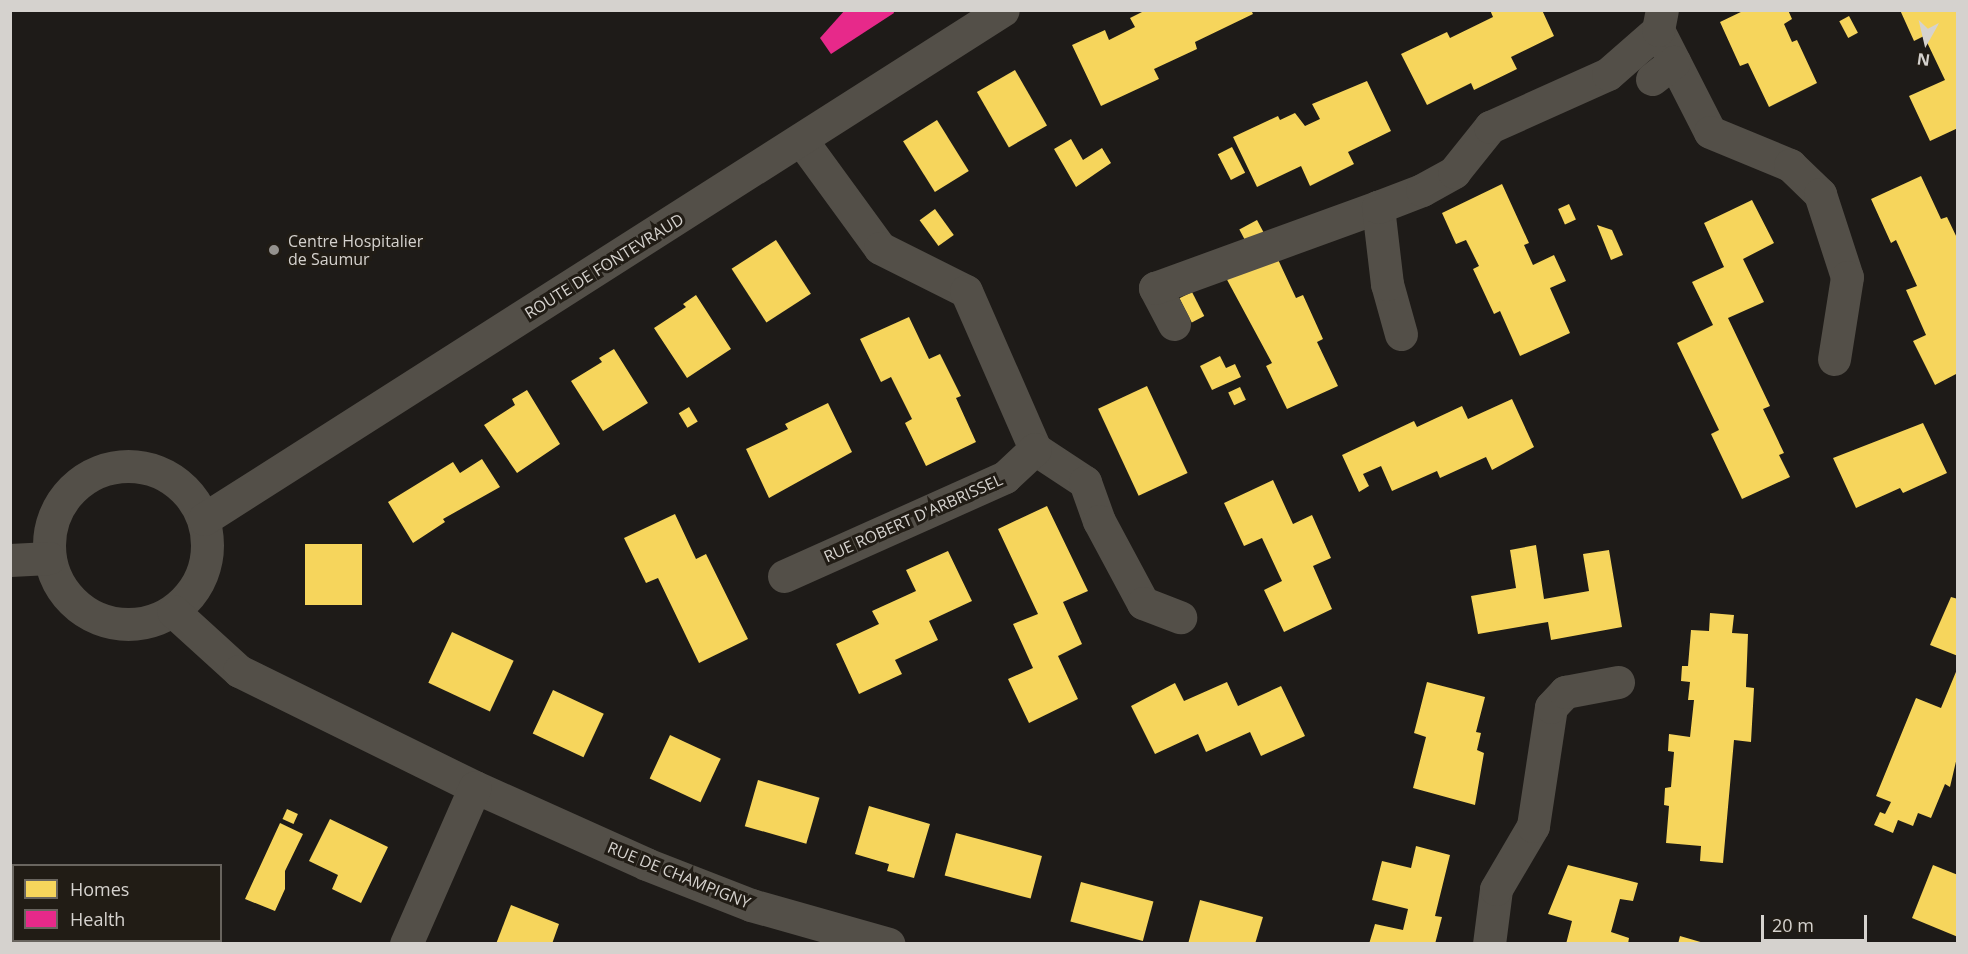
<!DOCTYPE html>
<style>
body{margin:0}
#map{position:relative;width:1968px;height:954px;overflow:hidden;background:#1e1b18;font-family:"Open Sans",sans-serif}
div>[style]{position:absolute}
.homes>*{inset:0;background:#f6d55c;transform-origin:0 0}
.health>*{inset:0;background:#e7298a}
.minor>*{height:33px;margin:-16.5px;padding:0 16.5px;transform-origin:16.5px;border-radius:16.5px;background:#534f48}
.minor>.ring{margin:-16.5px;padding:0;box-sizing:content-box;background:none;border:33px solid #534f48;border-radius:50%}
.dots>*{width:16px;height:16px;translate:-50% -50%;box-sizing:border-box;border:3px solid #211c15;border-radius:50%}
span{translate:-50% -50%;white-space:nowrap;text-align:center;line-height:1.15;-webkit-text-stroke:6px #211c15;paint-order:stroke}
.poi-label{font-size:16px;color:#d5d2ce}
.left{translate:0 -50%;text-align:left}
.street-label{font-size:16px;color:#d5d2ce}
.frame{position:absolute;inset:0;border:12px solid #d5d2ce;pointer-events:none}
.legend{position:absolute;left:12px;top:864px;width:210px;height:78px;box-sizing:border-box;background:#211c15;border:2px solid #69655f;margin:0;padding:8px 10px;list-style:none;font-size:18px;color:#d5d2ce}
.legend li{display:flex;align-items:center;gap:12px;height:30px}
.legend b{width:30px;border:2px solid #69655f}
.north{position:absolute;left:1896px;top:12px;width:60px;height:60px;-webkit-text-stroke:4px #211c15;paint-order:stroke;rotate:188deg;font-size:16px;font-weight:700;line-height:24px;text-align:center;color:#d5d2ce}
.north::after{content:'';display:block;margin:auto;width:21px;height:27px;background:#d5d2ce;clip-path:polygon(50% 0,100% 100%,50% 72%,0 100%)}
.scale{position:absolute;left:1761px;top:915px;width:106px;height:27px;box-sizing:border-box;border:3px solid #d5d2ce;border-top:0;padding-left:8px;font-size:18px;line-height:21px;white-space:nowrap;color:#d5d2ce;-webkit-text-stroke:4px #211c15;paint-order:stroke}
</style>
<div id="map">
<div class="homes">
<i style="clip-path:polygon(1146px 10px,1251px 10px,1253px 14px,1195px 42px,1197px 49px,1154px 69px,1159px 79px,1101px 106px,1072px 45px,1105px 30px,1109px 40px,1135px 27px,1130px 18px)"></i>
<i style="clip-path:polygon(1490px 10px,1542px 10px,1554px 36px,1511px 57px,1517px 69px,1474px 90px,1471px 83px,1427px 105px,1401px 54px,1447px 32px,1450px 38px,1493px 17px)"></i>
<i style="clip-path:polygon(1745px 10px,1788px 10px,1792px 19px,1784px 24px,1792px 42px,1797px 40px,1817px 83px,1769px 107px,1748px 63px,1740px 66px,1720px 22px)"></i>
<i style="clip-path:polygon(1900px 10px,1958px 10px,1958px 128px,1930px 141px,1909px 96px,1945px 80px,1924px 36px,1914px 41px)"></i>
<i style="left:1849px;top:16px;width:19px;height:11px;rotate:62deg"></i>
<i style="left:1015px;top:70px;width:64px;height:44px;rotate:60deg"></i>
<i style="clip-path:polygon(1367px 81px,1391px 131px,1348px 152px,1354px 164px,1310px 186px,1301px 166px,1257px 187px,1233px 137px,1278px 116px,1280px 120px,1295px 113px,1305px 126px,1320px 119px,1312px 104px)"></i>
<i style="left:937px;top:120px;width:60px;height:40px;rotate:58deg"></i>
<i style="clip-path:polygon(1071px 139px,1083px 160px,1102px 148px,1111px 163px,1076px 187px,1054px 149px)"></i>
<i style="left:1232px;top:147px;width:29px;height:16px;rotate:63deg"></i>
<i style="clip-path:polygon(1921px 176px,1941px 219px,1947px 217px,1958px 240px,1958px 373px,1935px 385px,1913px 341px,1926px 335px,1906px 290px,1917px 286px,1896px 240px,1891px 243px,1871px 199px)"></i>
<i style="clip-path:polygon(1502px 184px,1529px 243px,1524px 245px,1533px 265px,1554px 255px,1566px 281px,1550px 288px,1570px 333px,1520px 356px,1500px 311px,1494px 314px,1473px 269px,1479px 266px,1466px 240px,1456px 244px,1442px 213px)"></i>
<i style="clip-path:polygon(1752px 200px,1774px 243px,1743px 259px,1764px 302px,1728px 318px,1770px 406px,1763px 409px,1784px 453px,1779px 455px,1790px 477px,1742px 499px,1711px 434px,1719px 430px,1677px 343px,1713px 325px,1692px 282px,1724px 267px,1704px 223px)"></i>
<i style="left:1569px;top:204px;width:17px;height:12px;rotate:66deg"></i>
<i style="left:935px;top:209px;width:32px;height:19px;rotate:54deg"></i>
<i style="left:1257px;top:220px;width:21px;height:20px;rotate:62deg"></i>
<i style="clip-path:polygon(1597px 225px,1612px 230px,1623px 255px,1611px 260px)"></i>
<i style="left:776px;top:240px;width:64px;height:53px;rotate:57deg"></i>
<i style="clip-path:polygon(1275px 253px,1296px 298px,1303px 295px,1323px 339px,1317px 342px,1338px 386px,1287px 409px,1266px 366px,1272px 363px,1225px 276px)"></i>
<i style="left:1192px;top:292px;width:27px;height:14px;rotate:63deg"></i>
<i style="clip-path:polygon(696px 295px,731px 349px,687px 378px,654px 328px,686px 307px,683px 304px)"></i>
<i style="clip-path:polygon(909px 317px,929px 359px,940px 354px,961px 396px,956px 398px,976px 442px,926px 466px,905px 423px,912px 419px,891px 377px,881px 382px,860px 339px)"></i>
<i style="clip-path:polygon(614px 349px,648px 403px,603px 431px,571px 381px,602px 362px,599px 358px)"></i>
<i style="clip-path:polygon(1220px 356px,1226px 368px,1235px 364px,1241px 377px,1212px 390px,1200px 366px)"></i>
<i style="left:1147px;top:386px;width:96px;height:54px;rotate:65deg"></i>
<i style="left:1240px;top:387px;width:14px;height:13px;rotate:65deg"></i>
<i style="clip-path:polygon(527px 390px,560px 444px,517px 473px,484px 425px,515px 405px,512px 399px)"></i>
<i style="clip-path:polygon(1512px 399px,1534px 447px,1492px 470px,1486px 457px,1440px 478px,1437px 471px,1392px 491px,1381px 466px,1363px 474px,1369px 486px,1359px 492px,1342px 455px,1414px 421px,1417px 427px,1462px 406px,1468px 419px)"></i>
<i style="clip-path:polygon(828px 403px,852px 452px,769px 498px,746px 449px,788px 429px,785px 424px)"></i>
<i style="left:689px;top:407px;width:17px;height:12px;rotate:59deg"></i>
<i style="clip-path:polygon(1923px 423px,1947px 473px,1903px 493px,1900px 488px,1856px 508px,1833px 458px)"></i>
<i style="clip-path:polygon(482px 459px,500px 487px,443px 519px,445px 522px,413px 543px,388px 502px,453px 462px,460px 473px)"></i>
<i style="clip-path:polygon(1273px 480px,1293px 524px,1312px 515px,1331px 558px,1313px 566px,1332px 609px,1284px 632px,1264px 590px,1282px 581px,1262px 538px,1244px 546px,1224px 503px)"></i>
<i style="clip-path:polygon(1047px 506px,1088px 591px,1063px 602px,1082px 644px,1058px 656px,1078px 699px,1029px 723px,1008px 679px,1033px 668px,1013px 624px,1038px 614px,998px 529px)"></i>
<i style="clip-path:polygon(675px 514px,696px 559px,706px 554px,748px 639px,699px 663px,658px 578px,646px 583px,624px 538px)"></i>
<i style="left:305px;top:544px;width:57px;height:61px"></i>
<i style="clip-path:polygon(1536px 545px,1544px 599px,1589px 591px,1583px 554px,1609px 550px,1622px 627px,1551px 640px,1548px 622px,1478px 634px,1471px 596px,1516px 588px,1510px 550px)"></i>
<i style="clip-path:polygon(948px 551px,972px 601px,929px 621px,938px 640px,895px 660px,902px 674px,859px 694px,836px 644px,879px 624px,872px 611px,916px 591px,906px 570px)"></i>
<i style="clip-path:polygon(1951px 597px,1958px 599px,1958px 656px,1930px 645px)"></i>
<i style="clip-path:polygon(1710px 613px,1734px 615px,1732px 633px,1748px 634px,1746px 687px,1754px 688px,1751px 742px,1734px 740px,1723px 863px,1700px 861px,1701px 846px,1666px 843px,1669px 806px,1664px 805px,1665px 788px,1671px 787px,1674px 752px,1668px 751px,1669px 734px,1690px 737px,1694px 700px,1688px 700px,1690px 682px,1681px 681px,1682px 666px,1688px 666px,1691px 630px,1709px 631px)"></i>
<i style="left:452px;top:632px;width:68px;height:56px;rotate:25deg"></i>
<i style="clip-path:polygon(1958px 667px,1958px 753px,1950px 787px,1945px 784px,1931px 818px,1918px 813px,1913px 826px,1898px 820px,1893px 833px,1874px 825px,1880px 812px,1885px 814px,1891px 802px,1876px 796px,1916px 698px,1941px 708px)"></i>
<i style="clip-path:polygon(1227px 682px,1238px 706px,1281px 686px,1305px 736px,1261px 756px,1250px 732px,1206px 752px,1198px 734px,1155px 754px,1131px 706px,1175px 683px,1184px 701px)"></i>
<i style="clip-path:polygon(1427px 682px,1485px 697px,1476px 732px,1481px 733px,1477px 750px,1484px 753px,1475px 805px,1413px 788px,1426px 737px,1414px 733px)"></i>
<i style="left:553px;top:690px;width:56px;height:48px;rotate:25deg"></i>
<i style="left:670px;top:735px;width:56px;height:48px;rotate:25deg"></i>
<i style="left:758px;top:780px;width:64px;height:48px;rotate:16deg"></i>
<i style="clip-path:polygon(869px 806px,930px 824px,914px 878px,887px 871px,889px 864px,855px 854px)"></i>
<i style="left:287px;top:809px;width:12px;height:11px;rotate:24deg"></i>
<i style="clip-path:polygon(330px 819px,388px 847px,361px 903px,332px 889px,338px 875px,309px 861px)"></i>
<i style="clip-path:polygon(280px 823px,303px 834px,285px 871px,285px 889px,275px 911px,245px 899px)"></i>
<i style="left:956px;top:833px;width:89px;height:44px;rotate:15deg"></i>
<i style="clip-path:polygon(1416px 846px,1450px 855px,1435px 916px,1442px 917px,1435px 944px,1369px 944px,1375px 924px,1403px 930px,1408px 909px,1372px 900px,1382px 861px,1411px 868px)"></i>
<i style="clip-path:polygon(1568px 865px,1638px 883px,1633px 901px,1620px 899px,1611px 932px,1629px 938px,1628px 944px,1566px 944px,1572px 921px,1548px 914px)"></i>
<i style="clip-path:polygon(1933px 865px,1958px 875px,1958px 937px,1912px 918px)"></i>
<i style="left:1081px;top:882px;width:75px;height:41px;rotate:15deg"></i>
<i style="clip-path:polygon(1200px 900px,1263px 917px,1255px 944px,1188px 944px)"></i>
<i style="clip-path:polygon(511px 905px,559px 924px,552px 944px,496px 944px)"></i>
<i style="clip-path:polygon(10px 925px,14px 940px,42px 940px,41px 944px,10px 944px)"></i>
<i style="clip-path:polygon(1680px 936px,1704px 943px,1704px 944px,1678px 944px)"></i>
</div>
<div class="health">
<i style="clip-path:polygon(845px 10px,893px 10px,894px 13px,831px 54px,820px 38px)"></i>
</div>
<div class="minor">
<i style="left:1658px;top:30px;width:114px;rotate:63deg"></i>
<i style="left:1710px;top:132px;width:87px;rotate:22.4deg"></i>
<i style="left:1790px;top:165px;width:42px;rotate:44deg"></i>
<i style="left:1820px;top:194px;width:87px;rotate:72deg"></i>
<i style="left:1847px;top:277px;width:83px;rotate:99deg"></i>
<i style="left:1652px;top:79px;width:28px;rotate:-38deg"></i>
<i style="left:802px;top:141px;width:132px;rotate:53.9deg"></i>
<i style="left:880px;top:248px;width:96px;rotate:26.6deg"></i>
<i style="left:966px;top:291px;width:172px;rotate:66.4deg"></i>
<i style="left:1035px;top:449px;width:60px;rotate:33.4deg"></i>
<i style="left:1085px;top:482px;width:41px;rotate:70.3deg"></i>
<i style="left:1099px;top:521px;width:93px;rotate:61.8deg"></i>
<i style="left:1143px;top:603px;width:40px;rotate:21deg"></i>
<i style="left:1174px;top:324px;width:41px;rotate:-117.8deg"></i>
<i style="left:1155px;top:288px;width:237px;rotate:-20deg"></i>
<i style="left:1401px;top:334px;width:52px;rotate:-105.6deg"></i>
<i style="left:1387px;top:284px;width:78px;rotate:-96.7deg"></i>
<i style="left:1378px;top:207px;width:47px;rotate:-21.1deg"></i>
<i style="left:1422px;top:190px;width:37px;rotate:-29deg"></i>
<i style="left:1454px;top:172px;width:58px;rotate:-51.3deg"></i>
<i style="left:1490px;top:127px;width:129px;rotate:-24.2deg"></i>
<i style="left:1608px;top:74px;width:67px;rotate:-41.3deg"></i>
<i style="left:1658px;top:30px;width:20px;rotate:-79deg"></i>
<i class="ring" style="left:49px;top:466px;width:125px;height:125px"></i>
<i style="left:204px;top:519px;width:947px;rotate:-32.5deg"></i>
<i style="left:10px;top:560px;width:39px;rotate:-3deg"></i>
<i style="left:784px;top:576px;width:242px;rotate:-24.1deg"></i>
<i style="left:1005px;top:477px;width:41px;rotate:-43deg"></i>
<i style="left:173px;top:611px;width:89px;rotate:42.3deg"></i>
<i style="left:239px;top:671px;width:263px;rotate:26.2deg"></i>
<i style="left:475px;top:787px;width:188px;rotate:24.2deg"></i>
<i style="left:646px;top:864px;width:113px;rotate:21.3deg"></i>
<i style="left:751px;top:905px;width:143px;rotate:15.8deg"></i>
<i style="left:406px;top:944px;width:171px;rotate:-66.3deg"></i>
<i style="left:1489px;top:944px;width:55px;rotate:-82.7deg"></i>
<i style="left:1496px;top:889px;width:73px;rotate:-59.6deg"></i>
<i style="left:1533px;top:826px;width:120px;rotate:-81.4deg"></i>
<i style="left:1551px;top:707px;width:21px;rotate:-47deg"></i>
<i style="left:1565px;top:692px;width:54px;rotate:-10.7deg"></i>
</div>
<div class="dots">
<i style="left:274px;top:250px;background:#95928e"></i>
</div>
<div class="poi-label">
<span class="left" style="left:288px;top:250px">Centre Hospitalier<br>de Saumur</span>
</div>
<div class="street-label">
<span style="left:604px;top:266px;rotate:-32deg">ROUTE DE FONTEVRAUD</span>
<span style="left:913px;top:518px;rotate:-24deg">RUE ROBERT D'ARBRISSEL</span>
<span style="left:679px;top:875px;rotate:22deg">RUE DE CHAMPIGNY</span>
</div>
<div class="frame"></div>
<ul class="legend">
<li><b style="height:16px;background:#f6d55c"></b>Homes</li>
<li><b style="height:16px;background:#e7298a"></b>Health</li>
</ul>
<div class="north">N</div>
<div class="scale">20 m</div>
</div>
